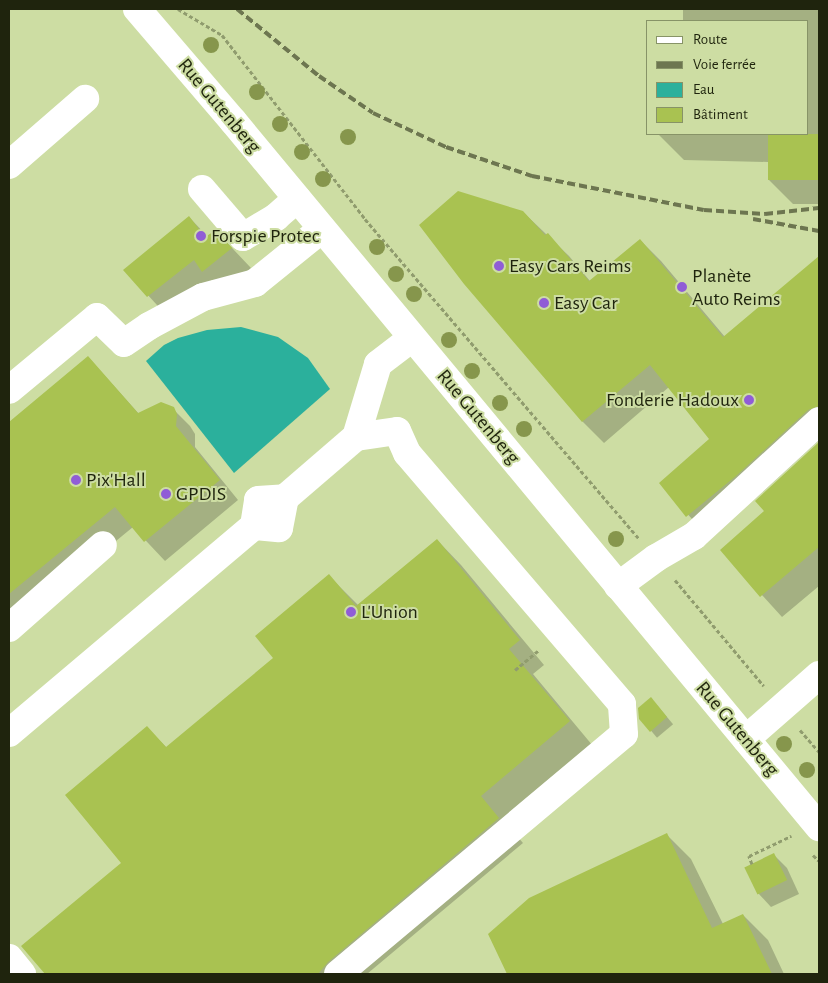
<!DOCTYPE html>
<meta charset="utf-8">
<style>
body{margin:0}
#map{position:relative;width:828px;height:983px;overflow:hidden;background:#cddda3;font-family:"Alegreya Sans",sans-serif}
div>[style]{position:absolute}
.water>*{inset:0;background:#2bb09c}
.shadow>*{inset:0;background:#0003;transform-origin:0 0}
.building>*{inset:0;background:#a9c251;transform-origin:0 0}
.path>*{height:3px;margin-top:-1.5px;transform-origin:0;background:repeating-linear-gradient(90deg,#909c6e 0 4px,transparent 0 6.5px)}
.minor>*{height:28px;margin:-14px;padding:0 14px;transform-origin:14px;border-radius:14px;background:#fff}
.rail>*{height:4px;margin-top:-2px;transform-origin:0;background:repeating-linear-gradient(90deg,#6d7650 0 8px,transparent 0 12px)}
.trees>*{width:16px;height:16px;margin:-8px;border-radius:50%;background:#86964c}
.dots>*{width:14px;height:14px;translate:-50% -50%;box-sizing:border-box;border:2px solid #cddda3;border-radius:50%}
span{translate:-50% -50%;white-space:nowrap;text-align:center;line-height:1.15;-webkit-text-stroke:4px #cddda3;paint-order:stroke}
.street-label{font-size:20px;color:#1f240d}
.poi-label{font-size:20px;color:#1f240d}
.left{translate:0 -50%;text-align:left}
.right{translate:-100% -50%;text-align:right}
.frame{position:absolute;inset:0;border:10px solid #1f240d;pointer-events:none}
.legend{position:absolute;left:646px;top:20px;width:162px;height:115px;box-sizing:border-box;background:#cddda3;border:1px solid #879367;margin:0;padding:6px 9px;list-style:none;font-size:15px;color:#1f240d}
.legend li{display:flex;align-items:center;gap:10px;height:25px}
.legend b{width:25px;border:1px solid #879367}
</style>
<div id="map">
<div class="water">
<i style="clip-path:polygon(241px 327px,278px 337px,308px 358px,330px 389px,234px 473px,146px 361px,164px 345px,178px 338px,207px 330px)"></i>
</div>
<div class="shadow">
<i style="clip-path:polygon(683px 9px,819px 9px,819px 204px,793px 204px,768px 179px,768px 162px,684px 160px,659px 135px,807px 134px,807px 21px,683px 21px)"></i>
<i style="clip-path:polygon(523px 212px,569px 256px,590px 281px,640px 240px,661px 261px,725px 337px,810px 265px,819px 275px,819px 440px,757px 497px,708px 537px,660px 483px,711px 439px,669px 387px,604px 443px,583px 422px,465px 283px)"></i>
<i style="clip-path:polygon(189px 217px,208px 237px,216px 231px,251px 268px,223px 290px,212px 280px,167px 316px,125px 270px)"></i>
<i style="clip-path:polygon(88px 357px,139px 414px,170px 406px,190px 426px,195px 434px,195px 447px,238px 500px,165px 561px,133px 527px,9px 629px,9px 423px)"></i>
<i style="clip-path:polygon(819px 444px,819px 586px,782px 617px,721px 550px,765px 512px,757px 501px)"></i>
<i style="clip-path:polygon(437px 540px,461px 565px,544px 665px,533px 674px,593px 746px,504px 821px,523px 843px,367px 974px,47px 974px,23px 946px,123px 863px,147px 728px,167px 748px,275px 658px,329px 576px,358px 605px)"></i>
<i style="left:657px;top:705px;width:25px;height:21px;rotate:50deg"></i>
<i style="clip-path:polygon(667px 835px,691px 859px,723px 924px,743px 915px,768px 940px,784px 974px,508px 974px,489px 934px)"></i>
<i style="clip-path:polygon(774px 855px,787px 868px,799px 894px,771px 907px,758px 893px)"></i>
</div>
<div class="building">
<i style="left:768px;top:134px;width:51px;height:46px"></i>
<i style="clip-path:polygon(458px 191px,523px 211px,545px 235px,548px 233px,589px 281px,640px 239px,723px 337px,819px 256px,819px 406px,808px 410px,736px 476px,686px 517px,659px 483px,709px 439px,650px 365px,582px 422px,464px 284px,419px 225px)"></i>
<i style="clip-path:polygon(189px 216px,205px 237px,216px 230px,232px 248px,202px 272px,194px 260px,147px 297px,123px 270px)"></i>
<i style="clip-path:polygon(88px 356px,138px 413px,161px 402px,174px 407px,177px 414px,176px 426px,220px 480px,144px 542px,115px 507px,9px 594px,9px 422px)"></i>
<i style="clip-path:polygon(819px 442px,819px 547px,760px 597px,720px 550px,764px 511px,755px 501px)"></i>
<i style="clip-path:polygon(437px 539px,520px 640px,509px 649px,570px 721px,481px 796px,499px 818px,328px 962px,318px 974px,45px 974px,21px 946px,121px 863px,65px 795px,147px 726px,166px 747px,273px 658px,255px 636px,329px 574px,356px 606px)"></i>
<i style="clip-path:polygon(651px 697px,667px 717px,650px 732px,639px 719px,638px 708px)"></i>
<i style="clip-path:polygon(667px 833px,712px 928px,743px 914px,772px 974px,507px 974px,488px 934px,529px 898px)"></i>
<i style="left:774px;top:853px;width:30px;height:33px;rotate:64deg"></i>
</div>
<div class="path">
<i style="left:178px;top:9px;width:51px;rotate:30.6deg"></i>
<i style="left:222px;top:35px;width:233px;rotate:52.1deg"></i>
<i style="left:365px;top:219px;width:420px;rotate:49.4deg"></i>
<i style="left:675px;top:580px;width:138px;rotate:50deg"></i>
<i style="left:515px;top:670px;width:31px;rotate:-40deg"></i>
<i style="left:800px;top:730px;width:29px;rotate:49deg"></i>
<i style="left:813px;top:855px;width:8px;rotate:45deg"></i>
<i style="left:752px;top:864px;width:9px;rotate:-111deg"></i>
<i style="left:749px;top:856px;width:47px;rotate:-25.5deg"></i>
</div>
<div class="minor">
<i style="left:137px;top:9px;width:148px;rotate:49.4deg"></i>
<i style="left:233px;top:121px;width:918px;rotate:50.31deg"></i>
<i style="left:9px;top:165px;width:101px;rotate:-41deg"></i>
<i style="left:202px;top:189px;width:63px;rotate:49.5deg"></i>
<i style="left:243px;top:237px;width:39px;rotate:-31deg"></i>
<i style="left:276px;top:217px;width:28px;rotate:-41deg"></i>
<i style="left:9px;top:390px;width:114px;rotate:-39.7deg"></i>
<i style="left:97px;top:317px;width:37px;rotate:44deg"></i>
<i style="left:124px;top:343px;width:30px;rotate:-34deg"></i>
<i style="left:149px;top:326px;width:61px;rotate:-28.2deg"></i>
<i style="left:203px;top:297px;width:54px;rotate:-15.1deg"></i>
<i style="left:255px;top:283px;width:86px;rotate:-38.9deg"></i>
<i style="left:254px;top:526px;width:25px;rotate:5deg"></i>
<i style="left:279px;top:528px;width:31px;rotate:-79deg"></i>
<i style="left:618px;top:586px;width:47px;rotate:-36.4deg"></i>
<i style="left:656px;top:558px;width:44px;rotate:-30.1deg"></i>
<i style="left:694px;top:536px;width:170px;rotate:-42.6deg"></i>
<i style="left:9px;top:628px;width:125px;rotate:-41.4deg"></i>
<i style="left:9px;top:733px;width:321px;rotate:-40.2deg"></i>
<i style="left:254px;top:526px;width:26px;rotate:-81deg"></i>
<i style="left:258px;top:500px;width:27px;rotate:-4deg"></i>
<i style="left:285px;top:498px;width:94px;rotate:-40.7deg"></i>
<i style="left:356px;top:437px;width:76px;rotate:-73.2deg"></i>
<i style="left:378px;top:364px;width:43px;rotate:-37.4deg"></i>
<i style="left:746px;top:739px;width:97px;rotate:-41.2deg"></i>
<i style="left:9px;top:958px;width:21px;rotate:51deg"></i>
<i style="left:338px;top:974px;width:373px;rotate:-40deg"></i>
<i style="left:624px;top:734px;width:30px;rotate:-94deg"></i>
<i style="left:622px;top:704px;width:330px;rotate:-130.6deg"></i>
<i style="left:407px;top:453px;width:24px;rotate:-114deg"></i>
<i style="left:397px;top:431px;width:41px;rotate:171.7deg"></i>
</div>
<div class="rail">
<i style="left:237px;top:9px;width:106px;rotate:39.3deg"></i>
<i style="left:319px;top:76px;width:65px;rotate:34.4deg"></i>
<i style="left:373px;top:113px;width:81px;rotate:25deg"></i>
<i style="left:446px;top:147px;width:91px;rotate:18.6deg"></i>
<i style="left:532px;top:176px;width:175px;rotate:11.2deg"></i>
<i style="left:704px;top:210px;width:61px;rotate:3.8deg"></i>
<i style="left:765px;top:214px;width:54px;rotate:-6.3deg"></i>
<i style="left:753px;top:219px;width:67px;rotate:10.3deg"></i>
</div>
<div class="trees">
<i style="left:211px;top:45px"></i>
<i style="left:257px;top:92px"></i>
<i style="left:280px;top:124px"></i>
<i style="left:348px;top:137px"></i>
<i style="left:302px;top:152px"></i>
<i style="left:323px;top:179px"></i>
<i style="left:377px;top:247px"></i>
<i style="left:396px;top:274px"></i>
<i style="left:414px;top:294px"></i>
<i style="left:449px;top:340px"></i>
<i style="left:472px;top:371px"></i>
<i style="left:500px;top:403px"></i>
<i style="left:524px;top:429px"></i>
<i style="left:616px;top:539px"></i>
<i style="left:784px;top:744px"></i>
<i style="left:807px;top:770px"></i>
</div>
<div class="dots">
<i style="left:201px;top:236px;background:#905dd6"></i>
<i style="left:499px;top:266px;background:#905dd6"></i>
<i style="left:682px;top:287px;background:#905dd6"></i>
<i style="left:544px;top:303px;background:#905dd6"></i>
<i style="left:749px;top:400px;background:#905dd6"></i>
<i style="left:76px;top:480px;background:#905dd6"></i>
<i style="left:166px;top:494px;background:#905dd6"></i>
<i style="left:351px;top:612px;background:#905dd6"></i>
</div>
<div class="street-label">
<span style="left:219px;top:106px;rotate:50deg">Rue Gutenberg</span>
<span style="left:478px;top:417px;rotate:50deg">Rue Gutenberg</span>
<span style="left:737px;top:729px;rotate:50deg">Rue Gutenberg</span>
</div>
<div class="poi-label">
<span class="left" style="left:211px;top:236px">Forspie Protec</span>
<span class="left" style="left:509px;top:266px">Easy Cars Reims</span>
<span class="left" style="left:692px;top:288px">Planète<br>Auto Reims</span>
<span class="left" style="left:554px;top:303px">Easy Car</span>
<span class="right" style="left:739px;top:400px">Fonderie Hadoux</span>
<span class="left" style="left:86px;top:480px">Pix'Hall</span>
<span class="left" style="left:176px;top:494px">GPDIS</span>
<span class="left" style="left:361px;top:612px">L'Union</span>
</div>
<div class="frame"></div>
<ul class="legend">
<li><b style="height:6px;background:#fff"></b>Route</li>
<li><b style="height:6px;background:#6d7650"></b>Voie ferrée</li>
<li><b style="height:14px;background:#2bb09c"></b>Eau</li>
<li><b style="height:14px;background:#a9c251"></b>Bâtiment</li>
</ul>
</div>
